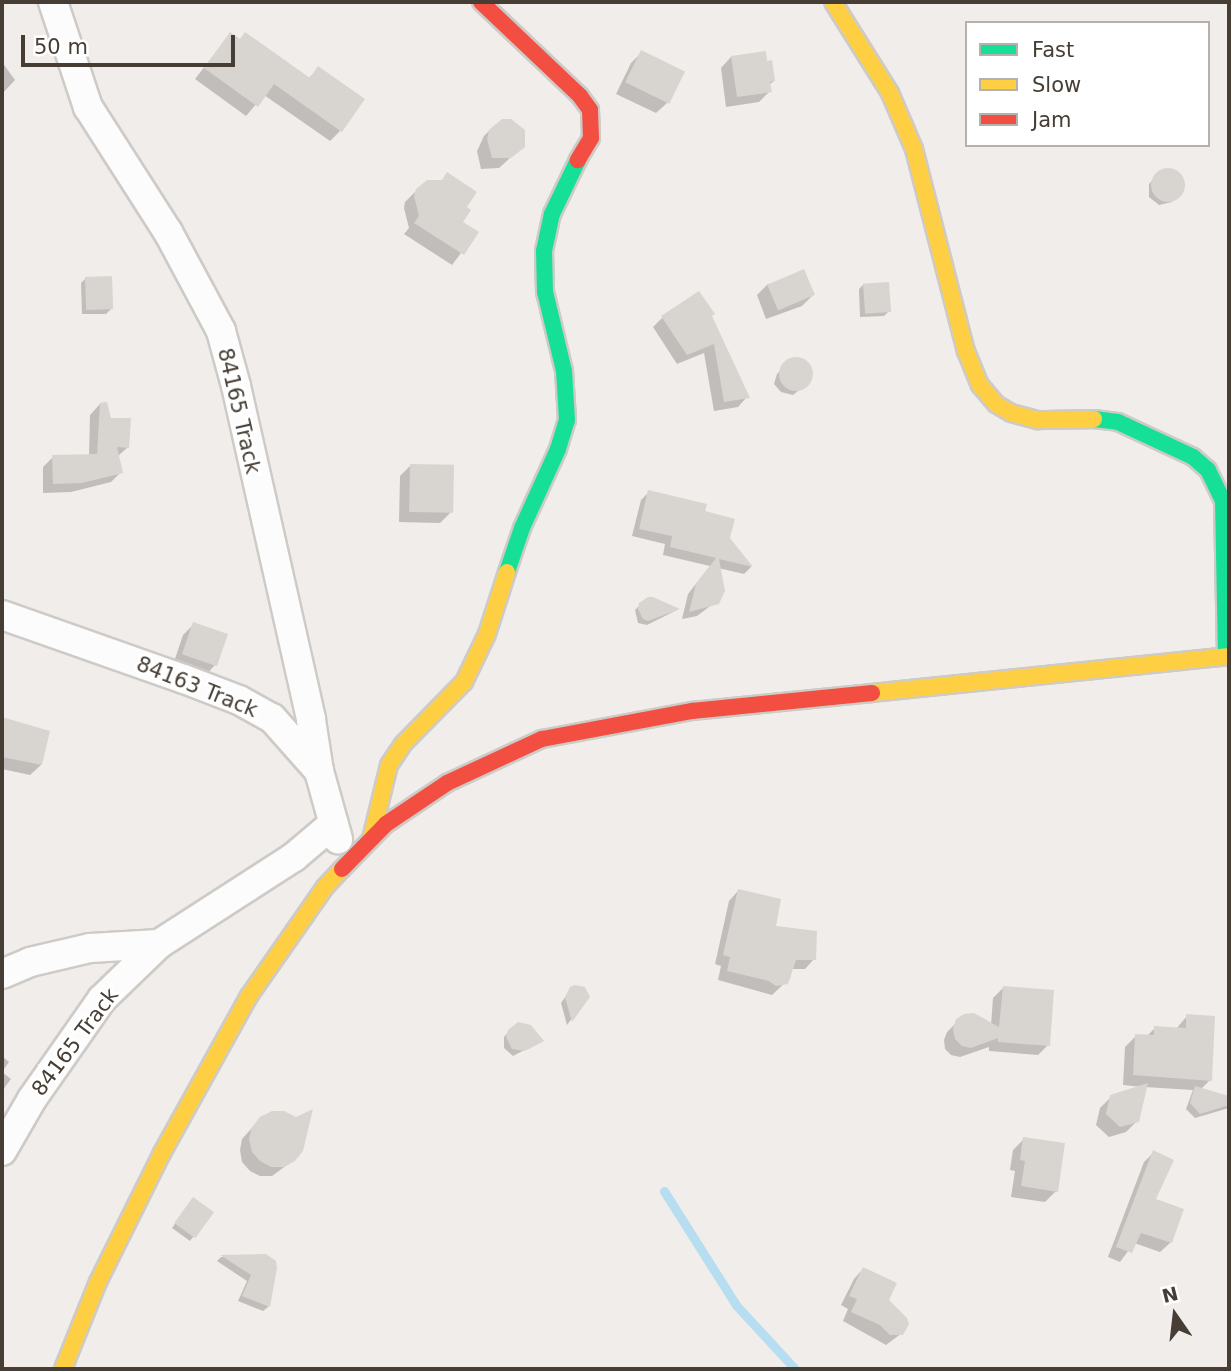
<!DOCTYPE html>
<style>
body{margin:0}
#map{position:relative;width:1231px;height:1371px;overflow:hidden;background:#f0edea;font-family:"DejaVu Sans",sans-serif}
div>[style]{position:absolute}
.shadow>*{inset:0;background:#0003}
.stream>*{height:9px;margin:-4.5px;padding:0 4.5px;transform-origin:4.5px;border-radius:4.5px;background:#b7ddf0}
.building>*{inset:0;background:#d8d5d1;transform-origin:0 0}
.round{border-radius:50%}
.roads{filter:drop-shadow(2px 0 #cecbc7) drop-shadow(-2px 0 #cecbc7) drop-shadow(0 2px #cecbc7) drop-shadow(0 -2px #cecbc7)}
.street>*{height:28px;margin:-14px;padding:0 14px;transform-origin:14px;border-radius:14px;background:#fdfcfc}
.fast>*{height:16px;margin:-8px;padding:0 8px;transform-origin:8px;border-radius:8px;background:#16e098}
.slow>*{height:16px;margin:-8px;padding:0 8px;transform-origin:8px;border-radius:8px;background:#ffcf43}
.jam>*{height:16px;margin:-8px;padding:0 8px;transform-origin:8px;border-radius:8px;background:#f24e42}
span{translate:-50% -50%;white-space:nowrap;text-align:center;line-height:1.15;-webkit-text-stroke:6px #fff;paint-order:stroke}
.street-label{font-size:21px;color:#463e35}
.frame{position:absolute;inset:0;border:4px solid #463e35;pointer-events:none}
.legend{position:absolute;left:965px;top:21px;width:245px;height:126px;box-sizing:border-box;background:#fff;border:2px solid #b5b2ae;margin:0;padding:9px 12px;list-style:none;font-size:21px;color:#463e35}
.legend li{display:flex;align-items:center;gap:14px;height:35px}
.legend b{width:35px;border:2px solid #b5b2ae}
.north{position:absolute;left:1140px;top:1280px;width:70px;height:70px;-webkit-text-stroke:5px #fff;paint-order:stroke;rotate:346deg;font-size:19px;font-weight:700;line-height:28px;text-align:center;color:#463e35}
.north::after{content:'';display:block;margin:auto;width:24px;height:32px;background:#463e35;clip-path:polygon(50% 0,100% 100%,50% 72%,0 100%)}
.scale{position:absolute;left:21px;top:35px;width:214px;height:32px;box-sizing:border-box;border:4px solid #463e35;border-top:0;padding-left:9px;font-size:21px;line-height:24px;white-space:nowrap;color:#463e35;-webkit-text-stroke:5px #fff;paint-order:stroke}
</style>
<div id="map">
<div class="shadow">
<i style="clip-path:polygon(230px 34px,308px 79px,319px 68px,340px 131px,330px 141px,264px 95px,246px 116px,195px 79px)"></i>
<i style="clip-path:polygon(642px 52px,667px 103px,656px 113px,616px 94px,631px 63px)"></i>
<i style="clip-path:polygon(731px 57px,774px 81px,769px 85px,770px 91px,759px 102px,726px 107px,721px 68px)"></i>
<i style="clip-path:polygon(2px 62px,15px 80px,2px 94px)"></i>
<i style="clip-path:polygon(511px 121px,525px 139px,523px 146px,499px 168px,481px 169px,477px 151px,484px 136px,495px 125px)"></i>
<i style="clip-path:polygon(1172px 170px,1178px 173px,1183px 185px,1172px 202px,1159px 205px,1149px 197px,1149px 184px,1159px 173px)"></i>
<i style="clip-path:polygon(417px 190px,464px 208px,460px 222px,476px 233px,452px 265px,404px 234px,409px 228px,404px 208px,405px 202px)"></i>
<i style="clip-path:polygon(86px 278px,111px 309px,106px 314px,82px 314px,81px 283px)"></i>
<i style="clip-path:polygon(768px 284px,813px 295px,802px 306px,766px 319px,757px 295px)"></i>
<i style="clip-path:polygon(864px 284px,889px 311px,884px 316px,860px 317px,859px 289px)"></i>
<i style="clip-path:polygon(710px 316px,747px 397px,738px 407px,714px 411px,704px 353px,677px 364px,653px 327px,663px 317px)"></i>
<i style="clip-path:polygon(789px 360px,799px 360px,809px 368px,810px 381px,793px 395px,781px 392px,774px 384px,777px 374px)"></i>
<i style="clip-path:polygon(100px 404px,128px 447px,117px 457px,121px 472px,111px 482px,71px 492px,43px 493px,43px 467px,53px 457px,89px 456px,90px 415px)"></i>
<i style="clip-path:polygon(411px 465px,451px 512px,440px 523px,399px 522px,400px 476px)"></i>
<i style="clip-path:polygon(649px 492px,703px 513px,751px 567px,744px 574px,718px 568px,722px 597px,697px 616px,682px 619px,688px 594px,710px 566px,663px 555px,665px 544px,632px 536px,641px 500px)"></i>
<i style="clip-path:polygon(640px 605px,677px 610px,647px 625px,638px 623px,635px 610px)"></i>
<i style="clip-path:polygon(194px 624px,215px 665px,205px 676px,173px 665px,183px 635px)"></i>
<i style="clip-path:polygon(2px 719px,48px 732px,41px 765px,30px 775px,2px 769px)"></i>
<i style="clip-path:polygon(738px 891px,773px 927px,814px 959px,805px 969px,792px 969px,790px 978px,772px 995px,718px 980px,721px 966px,715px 964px,729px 901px)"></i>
<i style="clip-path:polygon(1003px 988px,1048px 1045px,1038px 1055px,989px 1051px,989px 1047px,960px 1057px,951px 1055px,945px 1049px,944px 1040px,947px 1032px,958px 1021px,991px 1025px,993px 998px)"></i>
<i style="clip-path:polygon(571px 989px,588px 997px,567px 1025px,561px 1003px)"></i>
<i style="clip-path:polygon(1187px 1016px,1210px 1080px,1201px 1089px,1229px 1097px,1229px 1108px,1195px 1118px,1186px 1109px,1193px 1090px,1145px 1087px,1137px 1121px,1126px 1132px,1109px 1137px,1096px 1125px,1100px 1108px,1111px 1097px,1143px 1087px,1123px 1085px,1125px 1047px,1136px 1036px,1147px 1036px,1155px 1028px,1176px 1029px)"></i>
<i style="clip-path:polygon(509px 1031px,542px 1041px,513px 1056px,504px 1048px,504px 1037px)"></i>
<i style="clip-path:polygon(2px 1056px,9px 1062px,2px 1072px)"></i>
<i style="clip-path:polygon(2px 1072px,11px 1079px,2px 1091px)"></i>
<i style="clip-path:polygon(261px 1118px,294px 1160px,272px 1176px,260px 1176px,250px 1171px,242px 1162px,240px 1150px,242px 1139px)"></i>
<i style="clip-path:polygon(1024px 1139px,1056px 1191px,1045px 1202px,1011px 1197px,1015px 1171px,1010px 1170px,1013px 1150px)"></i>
<i style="clip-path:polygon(1154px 1152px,1154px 1200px,1181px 1210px,1170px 1243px,1160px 1252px,1134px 1243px,1120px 1262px,1108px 1257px,1144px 1162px)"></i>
<i style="clip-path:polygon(189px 1204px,212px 1212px,190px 1241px,172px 1228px)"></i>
<i style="clip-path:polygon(266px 1255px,276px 1268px,268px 1307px,263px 1311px,238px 1301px,247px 1281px,217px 1261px,221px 1257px)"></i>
<i style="clip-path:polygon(863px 1269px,906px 1330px,886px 1345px,843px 1321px,848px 1309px,841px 1305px,854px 1279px)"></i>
</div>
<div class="stream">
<i style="left:664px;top:1191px;width:135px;rotate:57.7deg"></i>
<i style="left:736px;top:1305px;width:87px;rotate:47.3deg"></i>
</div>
<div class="building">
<i style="clip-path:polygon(230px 32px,240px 39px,245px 32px,310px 78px,318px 66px,365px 99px,342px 132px,274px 84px,258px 107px,204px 68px)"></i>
<i style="left:641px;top:50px;width:49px;height:36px;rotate:26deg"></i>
<i style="clip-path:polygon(766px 51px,767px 61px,772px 60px,775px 81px,770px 82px,772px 92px,737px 97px,731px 56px)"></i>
<i style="clip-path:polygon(502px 119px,511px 119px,525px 130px,525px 147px,511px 158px,492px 158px,487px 139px,489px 130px)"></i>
<i class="round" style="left:1151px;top:168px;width:34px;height:34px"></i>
<i style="clip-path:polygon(447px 172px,477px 192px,467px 207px,471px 210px,463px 222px,479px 232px,464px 255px,414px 223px,419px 216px,414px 196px,416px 189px,427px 180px,442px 180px)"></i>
<i style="left:804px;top:269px;width:28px;height:40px;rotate:67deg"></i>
<i style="left:112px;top:276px;width:33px;height:27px;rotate:88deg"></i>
<i style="left:889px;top:282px;width:30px;height:26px;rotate:86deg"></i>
<i style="clip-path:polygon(699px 291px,715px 314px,712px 316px,750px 398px,724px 402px,714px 344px,687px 355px,661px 316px)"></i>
<i class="round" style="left:779px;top:357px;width:34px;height:34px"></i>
<i style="clip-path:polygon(107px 402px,111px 418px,131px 418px,129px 448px,117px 447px,123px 473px,82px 483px,53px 484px,52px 455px,97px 454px,100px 403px)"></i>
<i style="left:410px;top:464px;width:44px;height:48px;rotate:1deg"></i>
<i style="clip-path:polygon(648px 490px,707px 504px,705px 511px,735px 519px,730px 538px,753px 567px,719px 559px,725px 591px,719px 604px,689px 612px,696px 584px,716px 558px,670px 547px,672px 536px,639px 529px)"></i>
<i style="clip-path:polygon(648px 597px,653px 597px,680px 609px,648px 621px,643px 619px,638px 609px,639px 603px)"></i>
<i style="left:193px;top:622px;width:37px;height:34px;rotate:19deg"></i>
<i style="clip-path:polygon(2px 717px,50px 731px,42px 765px,2px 757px)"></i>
<i style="clip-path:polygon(738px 889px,781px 899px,776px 926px,817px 931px,816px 960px,796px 960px,788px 984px,776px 986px,769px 981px,727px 971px,730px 957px,723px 955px)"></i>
<i style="clip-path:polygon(575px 985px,585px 987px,590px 997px,572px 1022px,565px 997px,570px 987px)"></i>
<i style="clip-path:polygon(1003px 986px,1054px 990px,1050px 1046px,998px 1042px,998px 1038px,971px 1048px,962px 1046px,955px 1039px,953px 1029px,956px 1019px,964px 1014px,974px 1013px,999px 1027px)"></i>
<i style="clip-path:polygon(1186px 1014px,1215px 1016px,1212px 1081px,1133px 1075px,1135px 1034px,1154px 1035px,1154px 1026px,1186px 1028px)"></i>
<i style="clip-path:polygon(518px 1022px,531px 1025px,544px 1041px,525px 1051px,512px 1049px,506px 1037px,508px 1030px)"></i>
<i style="clip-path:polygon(1148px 1083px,1139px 1122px,1120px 1127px,1106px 1114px,1110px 1095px)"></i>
<i style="clip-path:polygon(1195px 1086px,1229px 1096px,1229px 1105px,1200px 1114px,1190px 1103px)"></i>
<i style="clip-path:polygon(313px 1109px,303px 1151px,295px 1161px,284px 1167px,271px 1167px,260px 1161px,252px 1152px,249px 1139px,252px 1127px,260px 1117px,272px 1111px,284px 1111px,296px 1117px)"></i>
<i style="clip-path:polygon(1023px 1137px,1065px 1143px,1058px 1192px,1021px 1186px,1025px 1161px,1020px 1160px)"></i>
<i style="clip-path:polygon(1153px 1150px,1174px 1160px,1156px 1199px,1184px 1209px,1172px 1243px,1141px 1233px,1132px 1253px,1116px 1247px)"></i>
<i style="left:193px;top:1197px;width:26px;height:32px;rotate:36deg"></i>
<i style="clip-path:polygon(266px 1254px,276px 1261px,277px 1268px,270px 1307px,242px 1296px,251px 1275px,220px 1255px)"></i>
<i style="clip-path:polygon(863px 1267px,897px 1283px,889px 1300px,907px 1318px,909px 1324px,903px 1335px,890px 1335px,880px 1325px,851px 1312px,857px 1299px,849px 1296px)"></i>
</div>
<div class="roads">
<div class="street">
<i style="left:53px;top:2px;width:111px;rotate:71.6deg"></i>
<i style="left:88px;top:107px;width:148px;rotate:57.4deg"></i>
<i style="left:168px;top:232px;width:112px;rotate:61.8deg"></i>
<i style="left:221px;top:331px;width:57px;rotate:74.7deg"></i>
<i style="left:236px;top:386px;width:342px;rotate:77.3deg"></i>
<i style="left:311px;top:720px;width:52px;rotate:81.1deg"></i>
<i style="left:2px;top:615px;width:193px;rotate:19.4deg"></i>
<i style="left:184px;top:679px;width:59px;rotate:20.9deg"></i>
<i style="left:239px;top:700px;width:38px;rotate:29deg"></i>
<i style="left:272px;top:718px;width:71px;rotate:48.4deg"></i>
<i style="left:319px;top:771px;width:71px;rotate:74.4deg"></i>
<i style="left:2px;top:974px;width:30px;rotate:-23deg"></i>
<i style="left:30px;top:962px;width:62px;rotate:-13.1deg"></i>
<i style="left:90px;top:948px;width:69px;rotate:-3.3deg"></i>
<i style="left:2px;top:1151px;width:60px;rotate:-60deg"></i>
<i style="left:32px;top:1099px;width:122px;rotate:-55deg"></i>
<i style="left:102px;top:999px;width:79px;rotate:-44deg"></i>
<i style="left:159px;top:944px;width:161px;rotate:-32.8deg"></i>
<i style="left:294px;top:857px;width:52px;rotate:-40.4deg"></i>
</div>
<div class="fast">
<i style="left:1094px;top:419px;width:24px;rotate:7deg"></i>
<i style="left:1118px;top:422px;width:83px;rotate:25deg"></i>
<i style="left:1193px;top:457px;width:20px;rotate:41deg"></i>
<i style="left:1208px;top:470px;width:34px;rotate:64deg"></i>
<i style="left:1223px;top:501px;width:155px;rotate:88.9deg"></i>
<i style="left:507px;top:572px;width:46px;rotate:-71.2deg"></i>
<i style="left:522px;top:528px;width:87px;rotate:-65.5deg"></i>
<i style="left:558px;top:449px;width:30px;rotate:-73deg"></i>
<i style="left:567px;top:420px;width:49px;rotate:-93.5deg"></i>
<i style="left:564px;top:371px;width:81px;rotate:-103.5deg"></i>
<i style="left:545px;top:292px;width:41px;rotate:-91.4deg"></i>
<i style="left:544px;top:251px;width:38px;rotate:-78deg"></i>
<i style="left:552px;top:214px;width:60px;rotate:-64.3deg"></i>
</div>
<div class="slow">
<i style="left:833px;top:2px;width:107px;rotate:57.9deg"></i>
<i style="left:890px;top:93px;width:61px;rotate:66.8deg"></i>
<i style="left:914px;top:149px;width:209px;rotate:75.6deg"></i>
<i style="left:966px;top:351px;width:37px;rotate:68deg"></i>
<i style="left:980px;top:385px;width:25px;rotate:50deg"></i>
<i style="left:996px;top:404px;width:17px;rotate:31deg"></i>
<i style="left:1011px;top:413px;width:28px;rotate:15deg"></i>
<i style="left:1038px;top:420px;width:56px;rotate:-1deg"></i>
<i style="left:872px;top:693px;width:359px;rotate:-5.9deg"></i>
<i style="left:371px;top:839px;width:76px;rotate:-76.3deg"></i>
<i style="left:389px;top:765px;width:25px;rotate:-56deg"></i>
<i style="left:403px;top:744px;width:87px;rotate:-45.5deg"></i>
<i style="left:464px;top:682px;width:53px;rotate:-64.4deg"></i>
<i style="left:487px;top:634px;width:65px;rotate:-72.1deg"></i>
<i style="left:63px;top:1369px;width:94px;rotate:-68.1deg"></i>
<i style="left:98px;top:1282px;width:144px;rotate:-63.6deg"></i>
<i style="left:162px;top:1153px;width:179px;rotate:-61deg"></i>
<i style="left:249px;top:996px;width:133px;rotate:-55.1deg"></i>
<i style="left:325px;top:887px;width:25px;rotate:-47deg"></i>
</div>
<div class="jam">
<i style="left:481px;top:2px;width:137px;rotate:43.5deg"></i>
<i style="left:580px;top:96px;width:17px;rotate:54deg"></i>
<i style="left:590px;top:110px;width:28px;rotate:88deg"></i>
<i style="left:591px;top:138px;width:26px;rotate:121deg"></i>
<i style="left:342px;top:869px;width:63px;rotate:-45.6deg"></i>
<i style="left:386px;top:824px;width:73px;rotate:-33.9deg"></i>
<i style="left:447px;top:783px;width:105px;rotate:-24.9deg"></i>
<i style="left:542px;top:739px;width:153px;rotate:-10.6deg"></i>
<i style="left:692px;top:711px;width:181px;rotate:-5.7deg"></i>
</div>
</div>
<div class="street-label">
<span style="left:239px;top:411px;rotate:77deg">84165 Track</span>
<span style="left:197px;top:687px;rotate:22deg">84163 Track</span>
<span style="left:75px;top:1042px;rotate:-53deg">84165 Track</span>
</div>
<div class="frame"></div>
<ul class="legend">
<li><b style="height:9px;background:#16e098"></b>Fast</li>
<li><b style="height:9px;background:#ffcf43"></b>Slow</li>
<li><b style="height:9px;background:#f24e42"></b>Jam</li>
</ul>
<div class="north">N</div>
<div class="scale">50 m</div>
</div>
